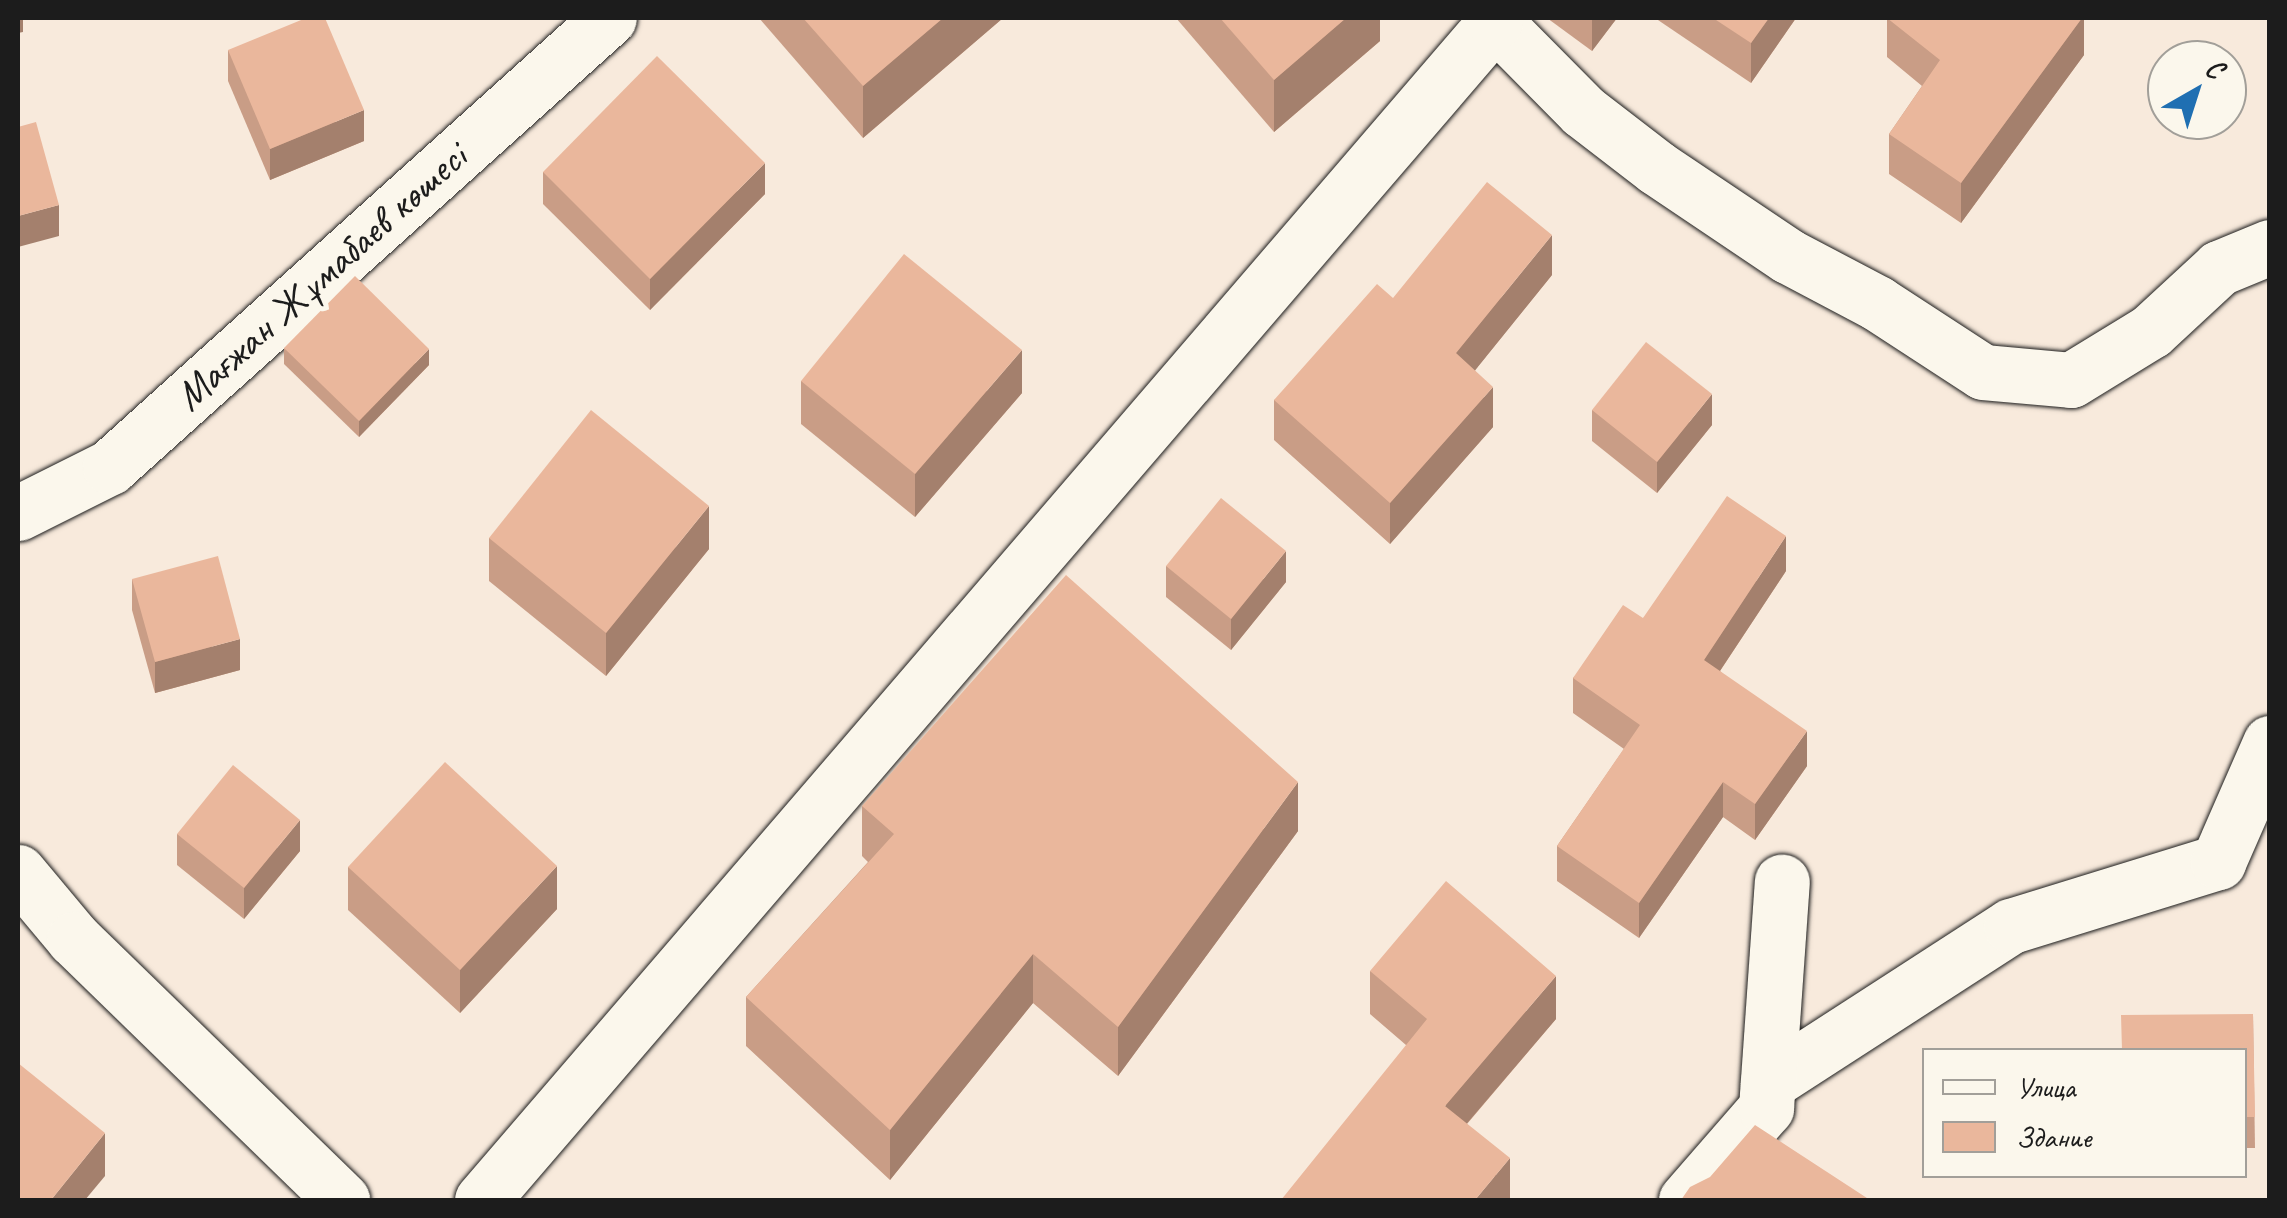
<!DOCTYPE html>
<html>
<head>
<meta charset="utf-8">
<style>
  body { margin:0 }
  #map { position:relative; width:2287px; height:1218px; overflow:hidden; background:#f8eadc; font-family:Caveat,sans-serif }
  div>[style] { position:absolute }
  .roads { filter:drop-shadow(0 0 2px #1c1c1c) drop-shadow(0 0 2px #1c1c1c) }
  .minor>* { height:55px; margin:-27.5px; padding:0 27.5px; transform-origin:27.5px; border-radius:27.5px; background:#fbf7ec }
  .wall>* { inset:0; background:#c99d86 }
  .shaded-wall>* { inset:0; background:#a4806d }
  .building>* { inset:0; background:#eab79c }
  span { translate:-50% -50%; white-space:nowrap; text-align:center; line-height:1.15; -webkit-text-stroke:10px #fbf7ec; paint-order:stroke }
  .street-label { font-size:42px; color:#1c1c1c }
  .frame { position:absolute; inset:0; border:20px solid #1c1c1c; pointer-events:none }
  .legend { position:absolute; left:1922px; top:1048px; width:325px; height:130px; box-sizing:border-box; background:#fbf7ec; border:2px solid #a29f99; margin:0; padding:12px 18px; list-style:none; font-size:30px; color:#1c1c1c }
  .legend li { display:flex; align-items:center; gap:20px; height:50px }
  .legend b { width:50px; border:2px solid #a29f99 }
  .north { position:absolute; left:2147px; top:40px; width:100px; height:100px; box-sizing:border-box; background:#fbf7ec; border:2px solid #a29f99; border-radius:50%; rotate:39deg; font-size:28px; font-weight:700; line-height:40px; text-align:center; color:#1c1c1c }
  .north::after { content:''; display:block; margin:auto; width:35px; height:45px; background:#1f6fb2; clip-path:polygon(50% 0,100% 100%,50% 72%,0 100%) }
</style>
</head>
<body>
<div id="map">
  <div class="roads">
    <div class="minor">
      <div style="left:1495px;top:22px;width:125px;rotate:45.3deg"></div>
      <div style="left:1583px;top:111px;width:93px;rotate:37.6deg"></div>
      <div style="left:1657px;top:168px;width:158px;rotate:33.9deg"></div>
      <div style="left:1788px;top:256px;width:101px;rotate:27.8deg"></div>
      <div style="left:1877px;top:303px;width:126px;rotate:33.1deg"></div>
      <div style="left:1983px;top:372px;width:88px;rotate:5.2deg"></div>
      <div style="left:2071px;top:380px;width:94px;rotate:-31.5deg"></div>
      <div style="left:2151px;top:331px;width:93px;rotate:-42.8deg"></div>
      <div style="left:2219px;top:268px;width:55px;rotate:-22.4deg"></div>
      <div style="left:18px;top:513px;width:103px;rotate:-26.6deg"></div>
      <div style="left:110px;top:467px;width:671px;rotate:-41.98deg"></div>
      <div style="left:18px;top:872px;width:87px;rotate:50.1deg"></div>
      <div style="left:74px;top:939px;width:374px;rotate:44.2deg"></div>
      <div style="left:1768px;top:1083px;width:289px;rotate:-32.9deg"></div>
      <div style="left:2011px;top:926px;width:217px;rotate:-17.2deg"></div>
      <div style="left:2218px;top:862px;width:130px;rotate:-66.4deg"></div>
      <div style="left:482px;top:1200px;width:1554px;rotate:-49.31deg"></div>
      <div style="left:1495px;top:22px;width:5px;rotate:-127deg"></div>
      <div style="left:1686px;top:1200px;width:122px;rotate:-49deg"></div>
      <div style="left:1766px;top:1108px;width:227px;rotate:-86deg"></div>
    </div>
  </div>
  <div class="wall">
    <div style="clip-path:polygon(759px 18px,1003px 18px,863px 138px)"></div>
    <div style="clip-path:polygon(1176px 18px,1380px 18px,1380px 41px,1274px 132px)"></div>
    <div style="clip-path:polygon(1547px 18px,1617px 18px,1592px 51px)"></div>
    <div style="clip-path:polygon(1655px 18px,1796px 18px,1751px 83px)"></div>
    <div style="clip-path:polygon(1887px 18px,2084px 18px,2084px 55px,1961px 223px,1889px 174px,1889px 134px,1922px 86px,1887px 57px)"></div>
    <div style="clip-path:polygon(228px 50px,364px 141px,270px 180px,228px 81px)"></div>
    <div style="clip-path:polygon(543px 172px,765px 194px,650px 310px,543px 204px)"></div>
    <div style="clip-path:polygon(1552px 275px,1475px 370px,1493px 427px,1390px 544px,1274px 440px,1274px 400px)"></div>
    <div style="clip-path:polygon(284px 348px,429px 365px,359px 437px,284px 364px)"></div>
    <div style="clip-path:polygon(801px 381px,1022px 393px,915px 517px,801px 424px)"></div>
    <div style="clip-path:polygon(1592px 410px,1712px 425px,1657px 493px,1592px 441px)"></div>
    <div style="clip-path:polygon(489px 538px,709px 549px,606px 676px,489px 581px)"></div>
    <div style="clip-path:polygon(1166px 566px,1286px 582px,1231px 650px,1166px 597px)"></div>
    <div style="clip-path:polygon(1786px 571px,1720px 671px,1807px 766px,1755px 840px,1723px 817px,1639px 938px,1557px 881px,1557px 846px,1624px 749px,1573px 713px,1573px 678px,1643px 618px)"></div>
    <div style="clip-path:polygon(132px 579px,240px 670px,155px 693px,132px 610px)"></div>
    <div style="clip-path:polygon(862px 806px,1298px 831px,1118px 1076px,1033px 1003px,890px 1180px,746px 1046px,746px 997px,868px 862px,862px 856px)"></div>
    <div style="clip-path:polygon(177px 834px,300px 851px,244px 919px,177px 865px)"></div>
    <div style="clip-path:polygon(348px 867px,557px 909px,460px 1013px,348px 910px)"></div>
    <div style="clip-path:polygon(1370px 971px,1556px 1019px,1467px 1124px,1510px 1200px,1406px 1045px,1370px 1014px)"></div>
    <div style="clip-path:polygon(2253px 1014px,2255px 1148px,2244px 1148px,2244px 1050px)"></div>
  </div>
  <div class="shaded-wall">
    <div style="clip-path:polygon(18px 18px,23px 18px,23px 32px,18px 33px)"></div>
    <div style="clip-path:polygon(943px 18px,1003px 18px,863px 138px,863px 86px)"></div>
    <div style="clip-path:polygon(1346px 18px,1380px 18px,1380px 41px,1274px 132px,1274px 80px)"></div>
    <div style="clip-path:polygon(1592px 18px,1617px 18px,1592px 51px)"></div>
    <div style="clip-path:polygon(1769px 18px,1796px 18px,1751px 83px,1751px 43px)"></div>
    <div style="clip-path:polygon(2082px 18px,2084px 18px,2084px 55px,1961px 223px,1961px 183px)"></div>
    <div style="clip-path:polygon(364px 110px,364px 141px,270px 180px,270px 149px)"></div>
    <div style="clip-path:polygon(765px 163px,765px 194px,650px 310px,650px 279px)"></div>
    <div style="clip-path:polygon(59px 205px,59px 236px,18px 247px,18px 216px)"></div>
    <div style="clip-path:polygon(1552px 235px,1552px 275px,1456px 394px,1456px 353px)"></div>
    <div style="clip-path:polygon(429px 349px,429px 365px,359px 437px,359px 421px)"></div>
    <div style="clip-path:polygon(1022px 350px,1022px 393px,915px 517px,915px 474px)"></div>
    <div style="clip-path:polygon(1493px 387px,1493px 427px,1390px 544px,1390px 503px)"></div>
    <div style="clip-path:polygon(1712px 394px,1712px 425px,1657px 493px,1657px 462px)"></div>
    <div style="clip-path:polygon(709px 506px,709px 549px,606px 676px,606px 633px)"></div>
    <div style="clip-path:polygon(1786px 536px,1786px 571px,1704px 695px,1704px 660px)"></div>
    <div style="clip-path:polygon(1286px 551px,1286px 582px,1231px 650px,1231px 619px)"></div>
    <div style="clip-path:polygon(240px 639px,240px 670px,155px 693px,155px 662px)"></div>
    <div style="clip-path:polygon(1807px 731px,1807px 766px,1755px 840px,1755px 804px)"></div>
    <div style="clip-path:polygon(1298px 782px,1298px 831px,1118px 1076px,1118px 1027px)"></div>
    <div style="clip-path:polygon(1723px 782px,1723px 817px,1639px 938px,1639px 903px)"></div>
    <div style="clip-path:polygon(300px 820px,300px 851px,244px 919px,244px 888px)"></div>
    <div style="clip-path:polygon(557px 866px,557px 909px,460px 1013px,460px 970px)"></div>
    <div style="clip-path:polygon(1033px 954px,1033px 1003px,890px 1180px,890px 1130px)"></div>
    <div style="clip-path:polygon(1556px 976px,1556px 1019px,1445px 1149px,1445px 1106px)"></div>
    <div style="clip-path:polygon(105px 1133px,105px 1176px,85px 1200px,51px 1200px)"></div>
    <div style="clip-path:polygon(1510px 1158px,1510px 1200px,1475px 1200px)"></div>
  </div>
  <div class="building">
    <div style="clip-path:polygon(306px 18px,325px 18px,364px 110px,270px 149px,228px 50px)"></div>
    <div style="clip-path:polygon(803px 18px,943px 18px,863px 86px)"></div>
    <div style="clip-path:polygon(1220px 18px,1346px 18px,1274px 80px)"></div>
    <div style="clip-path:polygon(1713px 18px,1769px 18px,1751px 43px)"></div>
    <div style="clip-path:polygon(1887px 18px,2082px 18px,1961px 183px,1889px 134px,1940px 60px)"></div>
    <div style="clip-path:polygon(657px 56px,765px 163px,650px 279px,543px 172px)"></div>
    <div style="clip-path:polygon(36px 122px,59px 205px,18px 216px,18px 127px)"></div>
    <div style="clip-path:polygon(1487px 182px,1552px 235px,1456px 353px,1493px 387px,1390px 503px,1274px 400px,1377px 284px,1393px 298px)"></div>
    <div style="clip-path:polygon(904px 254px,1022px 350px,915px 474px,801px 381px)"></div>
    <div style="clip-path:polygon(355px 276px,429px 349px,359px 421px,284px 348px)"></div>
    <div style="clip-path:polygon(1646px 342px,1712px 394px,1657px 462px,1592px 410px)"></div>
    <div style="clip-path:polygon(591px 410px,709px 506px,606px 633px,489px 538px)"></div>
    <div style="clip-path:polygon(1727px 496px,1786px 536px,1704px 660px,1807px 731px,1755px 804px,1723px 782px,1639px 903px,1557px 846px,1640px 725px,1573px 678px,1623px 605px,1643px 618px)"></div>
    <div style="clip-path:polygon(1221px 498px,1286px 551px,1231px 619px,1166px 566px)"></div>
    <div style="clip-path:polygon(218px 556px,240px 639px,155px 662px,132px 579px)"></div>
    <div style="clip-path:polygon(1066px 575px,1298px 782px,1118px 1027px,1033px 954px,890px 1130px,746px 997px,894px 834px,862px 806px)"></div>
    <div style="clip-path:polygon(445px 762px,557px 866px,460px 970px,348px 867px)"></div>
    <div style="clip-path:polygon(233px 765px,300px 820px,244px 888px,177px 834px)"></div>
    <div style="clip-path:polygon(1446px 881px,1556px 976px,1445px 1106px,1510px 1158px,1475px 1200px,1281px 1200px,1427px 1019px,1370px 971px)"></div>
    <div style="clip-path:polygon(2253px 1014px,2255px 1117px,2244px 1117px,2244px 1050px,2122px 1050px,2121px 1015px)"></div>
    <div style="clip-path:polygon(18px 1063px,105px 1133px,51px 1200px,18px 1200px)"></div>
    <div style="clip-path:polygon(1755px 1125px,1870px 1200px,1681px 1200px,1690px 1187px,1710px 1177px)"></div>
  </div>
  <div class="street-label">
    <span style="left:321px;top:277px;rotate:-42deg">Мағжан Жұмабаев көшесі</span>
  </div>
  <div class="frame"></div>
  <ul class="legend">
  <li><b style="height:12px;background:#fbf7ec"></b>Улица</li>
  <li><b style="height:28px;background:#eab79c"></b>Здание</li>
  </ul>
  <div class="north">С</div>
</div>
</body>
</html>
